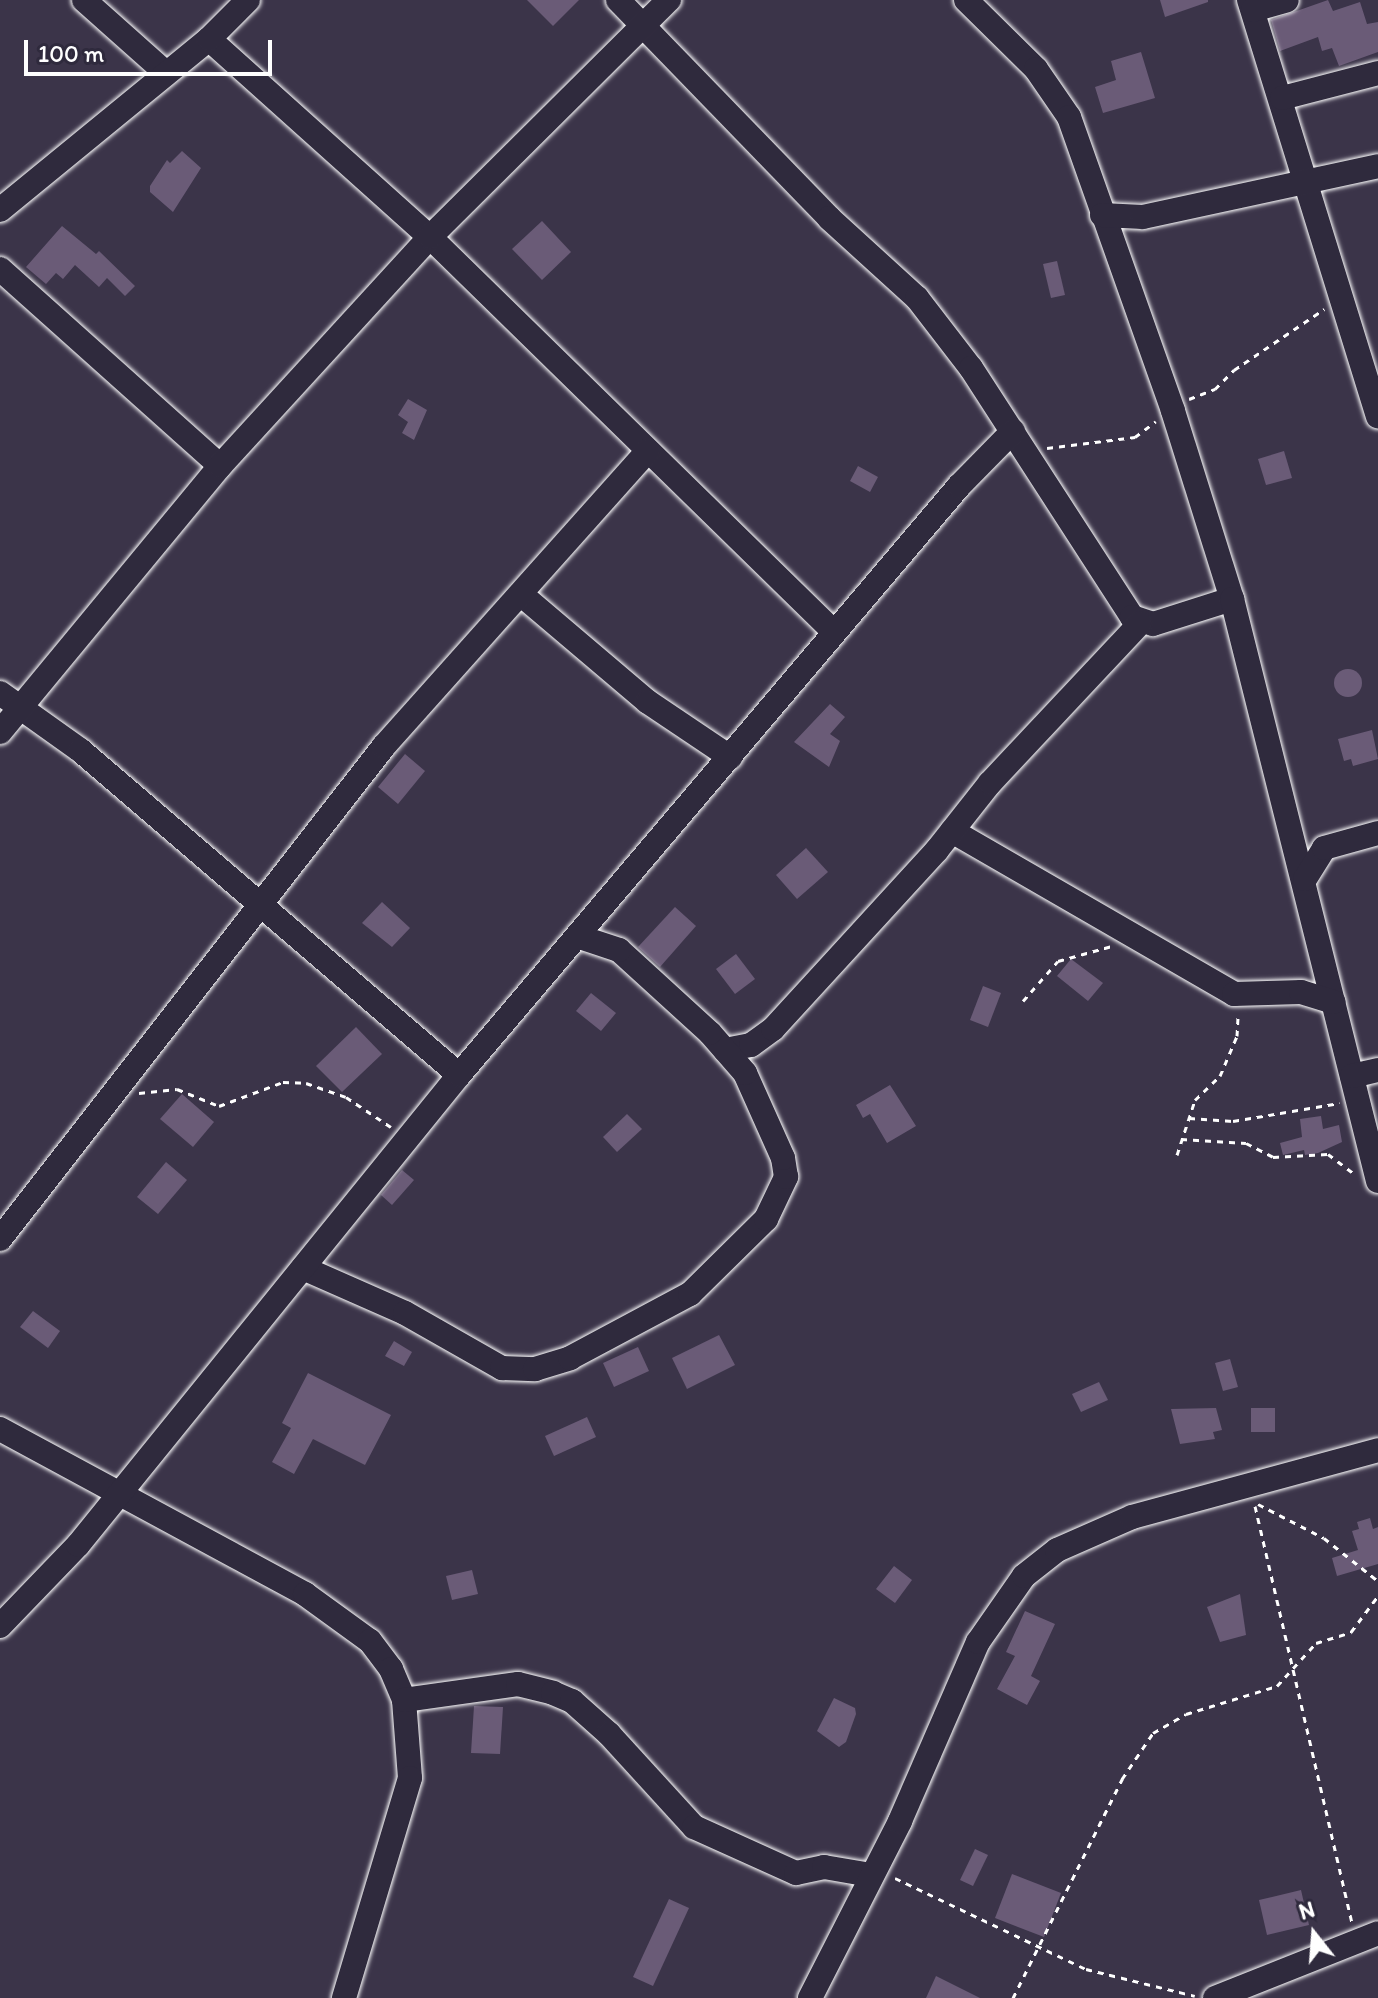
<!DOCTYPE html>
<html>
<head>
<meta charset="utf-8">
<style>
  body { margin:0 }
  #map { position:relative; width:1378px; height:1998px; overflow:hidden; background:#3b3449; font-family:Itim,sans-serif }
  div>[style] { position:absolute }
  .building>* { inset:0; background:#6a5b77 }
  .round { border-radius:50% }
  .path>* { height:3px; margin-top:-1.5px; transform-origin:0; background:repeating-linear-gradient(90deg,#fff 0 6px,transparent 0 12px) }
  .roads { filter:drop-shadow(0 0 2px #fff) drop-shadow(0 0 2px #fff) }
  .minor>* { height:24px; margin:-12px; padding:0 12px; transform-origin:12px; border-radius:12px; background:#2f2a3d }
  span { translate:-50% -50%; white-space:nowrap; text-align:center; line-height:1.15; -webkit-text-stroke:7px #2f2a3d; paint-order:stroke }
  .north { position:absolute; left:1274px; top:1894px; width:80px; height:80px; -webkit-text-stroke:6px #2f2a3d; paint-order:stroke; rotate:343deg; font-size:22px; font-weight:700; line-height:32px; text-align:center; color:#fff }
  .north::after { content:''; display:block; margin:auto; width:28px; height:36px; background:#fff; clip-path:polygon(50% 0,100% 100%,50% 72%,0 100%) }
  .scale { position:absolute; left:24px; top:40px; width:248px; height:36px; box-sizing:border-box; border:4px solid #fff; border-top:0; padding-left:10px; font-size:24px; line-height:28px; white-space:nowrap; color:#fff; -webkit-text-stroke:6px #2f2a3d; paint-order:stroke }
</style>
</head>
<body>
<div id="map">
  <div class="building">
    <div style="clip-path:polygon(527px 0,579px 0,553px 26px)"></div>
    <div style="clip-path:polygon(1160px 0,1208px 0,1208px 2px,1165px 17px)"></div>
    <div style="clip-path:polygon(1328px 0,1333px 11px,1360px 2px,1367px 24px,1378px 22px,1378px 52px,1339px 66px,1332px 48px,1322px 51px,1318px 37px,1280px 51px,1271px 20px)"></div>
    <div style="clip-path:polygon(1141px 52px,1155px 98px,1103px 113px,1095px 87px,1116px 80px,1111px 61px)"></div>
    <div style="clip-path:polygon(182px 151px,201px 168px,173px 212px,150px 192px,150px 186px,167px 160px,170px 163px)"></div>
    <div style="clip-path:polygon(542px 221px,571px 252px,542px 280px,512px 249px)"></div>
    <div style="clip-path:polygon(62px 226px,96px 254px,99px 251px,135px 286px,125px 296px,107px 278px,99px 287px,75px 265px,63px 279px,56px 273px,46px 284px,26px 267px)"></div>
    <div style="clip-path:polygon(1057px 261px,1065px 295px,1051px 298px,1043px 264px)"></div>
    <div style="clip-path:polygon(408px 399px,427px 410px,414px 440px,402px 433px,408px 422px,398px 415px)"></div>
    <div style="clip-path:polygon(1284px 451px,1292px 478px,1266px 485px,1258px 459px)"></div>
    <div style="clip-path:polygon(858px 466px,878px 477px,870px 492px,850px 481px)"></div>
    <div class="round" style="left:1334px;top:669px;width:28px;height:28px"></div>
    <div style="clip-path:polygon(830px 704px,845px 717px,830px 734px,840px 741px,829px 767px,794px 742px)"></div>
    <div style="clip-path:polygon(1372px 730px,1378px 759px,1353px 766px,1351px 759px,1344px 761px,1338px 739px)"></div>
    <div style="clip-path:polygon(405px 754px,425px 771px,398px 804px,378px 787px)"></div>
    <div style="clip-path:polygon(806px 848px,828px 872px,797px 899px,776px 875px)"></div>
    <div style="clip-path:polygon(382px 902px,410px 928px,392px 947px,362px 923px)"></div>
    <div style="clip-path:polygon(675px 907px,696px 926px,660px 967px,638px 947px)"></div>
    <div style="clip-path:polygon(736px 954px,755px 979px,735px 994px,716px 969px)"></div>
    <div style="clip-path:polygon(1071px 959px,1103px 983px,1088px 1001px,1057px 976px)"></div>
    <div style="clip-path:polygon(983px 986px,1001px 993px,988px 1027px,970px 1020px)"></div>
    <div style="clip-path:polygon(591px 993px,616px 1013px,601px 1031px,576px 1011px)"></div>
    <div style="clip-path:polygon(356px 1027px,382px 1054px,342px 1092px,316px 1066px)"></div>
    <div style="clip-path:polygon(890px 1085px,916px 1126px,887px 1143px,870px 1114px,863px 1118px,856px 1105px)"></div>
    <div style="clip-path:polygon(182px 1094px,214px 1122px,193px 1147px,160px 1119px)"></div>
    <div style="clip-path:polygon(627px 1114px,642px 1129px,617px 1152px,603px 1137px)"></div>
    <div style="clip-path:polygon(1321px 1116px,1323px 1129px,1339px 1125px,1342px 1142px,1318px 1153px,1305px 1155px,1304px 1150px,1283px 1155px,1280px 1143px,1302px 1137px,1300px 1119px)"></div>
    <div style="clip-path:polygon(166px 1162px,187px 1180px,158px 1214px,137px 1197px)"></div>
    <div style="clip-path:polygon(402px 1170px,414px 1180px,392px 1205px,381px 1195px)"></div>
    <div style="clip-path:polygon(33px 1311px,60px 1331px,48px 1348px,20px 1327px)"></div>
    <div style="clip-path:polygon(719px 1335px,735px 1365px,687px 1389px,672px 1358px)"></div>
    <div style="clip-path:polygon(394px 1341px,412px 1352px,404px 1366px,385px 1356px)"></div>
    <div style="clip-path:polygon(638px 1347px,649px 1371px,614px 1387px,603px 1363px)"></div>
    <div style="clip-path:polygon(1230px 1359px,1238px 1387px,1223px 1391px,1215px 1363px)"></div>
    <div style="clip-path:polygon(308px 1373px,391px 1415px,365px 1465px,313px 1439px,294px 1474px,272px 1462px,291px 1428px,282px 1423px)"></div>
    <div style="clip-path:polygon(1099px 1382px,1108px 1400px,1081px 1412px,1072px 1394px)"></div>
    <div style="clip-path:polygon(1216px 1408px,1222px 1430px,1213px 1432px,1215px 1439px,1180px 1444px,1171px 1409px)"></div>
    <div style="clip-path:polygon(1251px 1408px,1275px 1408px,1275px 1432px,1251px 1432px)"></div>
    <div style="clip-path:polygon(587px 1417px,596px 1437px,554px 1456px,545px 1436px)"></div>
    <div style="clip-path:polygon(1370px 1518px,1373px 1529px,1378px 1527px,1378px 1564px,1337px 1576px,1332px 1558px,1358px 1550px,1352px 1531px,1359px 1529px,1357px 1522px)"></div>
    <div style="clip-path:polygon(894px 1566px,912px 1580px,895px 1603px,876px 1589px)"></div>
    <div style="clip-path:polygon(472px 1570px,478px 1594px,452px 1600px,446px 1576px)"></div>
    <div style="clip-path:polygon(1240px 1594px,1246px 1635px,1220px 1642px,1207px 1607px)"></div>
    <div style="clip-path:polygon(1025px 1611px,1055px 1624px,1031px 1676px,1040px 1681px,1027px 1705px,997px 1689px,1015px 1656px,1006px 1652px)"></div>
    <div style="clip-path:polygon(834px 1698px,855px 1708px,856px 1714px,846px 1742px,839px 1747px,817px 1731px)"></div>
    <div style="clip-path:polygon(474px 1706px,503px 1707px,500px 1754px,471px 1753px)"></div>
    <div style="clip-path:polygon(975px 1849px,988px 1855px,973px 1886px,960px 1880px)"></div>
    <div style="clip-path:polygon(1012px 1874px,1061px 1893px,1044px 1937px,995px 1918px)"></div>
    <div style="clip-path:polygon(1301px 1890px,1309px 1925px,1267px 1935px,1259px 1900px)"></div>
    <div style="clip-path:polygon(669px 1899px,689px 1908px,653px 1986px,633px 1977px)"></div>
    <div style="clip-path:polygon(936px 1976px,980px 1998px,926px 1998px)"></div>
  </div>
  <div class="path">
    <div style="left:1189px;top:399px;width:28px;rotate:-21deg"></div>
    <div style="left:1215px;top:389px;width:27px;rotate:-45deg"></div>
    <div style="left:1234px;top:370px;width:109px;rotate:-34.1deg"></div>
    <div style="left:1047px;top:448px;width:89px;rotate:-7.1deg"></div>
    <div style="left:1135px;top:437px;width:26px;rotate:-37deg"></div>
    <div style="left:1023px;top:1001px;width:53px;rotate:-48.8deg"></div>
    <div style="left:1058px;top:961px;width:56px;rotate:-15.5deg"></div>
    <div style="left:139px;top:1093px;width:38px;rotate:-6deg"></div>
    <div style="left:177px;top:1089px;width:45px;rotate:22deg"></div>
    <div style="left:219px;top:1106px;width:68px;rotate:-20.6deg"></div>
    <div style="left:283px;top:1082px;width:23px;rotate:2deg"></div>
    <div style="left:306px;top:1083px;width:42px;rotate:19.3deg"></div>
    <div style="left:346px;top:1097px;width:54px;rotate:33.7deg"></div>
    <div style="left:1189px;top:1118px;width:44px;rotate:3.9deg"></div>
    <div style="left:1233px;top:1121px;width:108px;rotate:-9.6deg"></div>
    <div style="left:1181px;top:1139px;width:65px;rotate:3.5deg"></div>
    <div style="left:1246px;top:1143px;width:30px;rotate:27deg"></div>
    <div style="left:1273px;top:1157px;width:55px;rotate:-3.1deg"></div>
    <div style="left:1328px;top:1154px;width:34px;rotate:37deg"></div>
    <div style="left:1177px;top:1155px;width:58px;rotate:-71.9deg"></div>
    <div style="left:1195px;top:1100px;width:35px;rotate:-44deg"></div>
    <div style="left:1220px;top:1076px;width:43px;rotate:-67deg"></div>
    <div style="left:1237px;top:1036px;width:21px;rotate:-87deg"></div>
    <div style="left:1258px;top:1504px;width:74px;rotate:27.3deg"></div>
    <div style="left:1324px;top:1538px;width:69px;rotate:38.5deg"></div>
    <div style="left:1255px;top:1506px;width:428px;rotate:76.9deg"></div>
    <div style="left:895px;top:1878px;width:212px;rotate:25.5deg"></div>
    <div style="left:1086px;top:1969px;width:112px;rotate:13.9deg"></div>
    <div style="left:1013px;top:1998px;width:245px;rotate:-63.5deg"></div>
    <div style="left:1122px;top:1779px;width:55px;rotate:-56deg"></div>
    <div style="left:1153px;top:1733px;width:38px;rotate:-30deg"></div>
    <div style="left:1186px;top:1714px;width:95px;rotate:-17.1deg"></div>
    <div style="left:1277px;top:1686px;width:58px;rotate:-47.8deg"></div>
    <div style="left:1316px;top:1643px;width:37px;rotate:-17deg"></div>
    <div style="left:1351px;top:1632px;width:45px;rotate:-53.1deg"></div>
  </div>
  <div class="roads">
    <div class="minor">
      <div style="left:84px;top:0;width:110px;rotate:41.7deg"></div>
      <div style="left:618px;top:0;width:303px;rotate:45.9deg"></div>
      <div style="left:829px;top:218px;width:119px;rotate:42.3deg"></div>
      <div style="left:917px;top:298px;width:88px;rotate:52.4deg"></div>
      <div style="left:971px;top:368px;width:297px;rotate:57.1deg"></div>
      <div style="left:1132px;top:617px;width:22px;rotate:18deg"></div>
      <div style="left:1153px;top:624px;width:83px;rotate:-17.6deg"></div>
      <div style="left:966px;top:0;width:98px;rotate:44.6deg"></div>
      <div style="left:1036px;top:69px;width:58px;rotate:55.5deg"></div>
      <div style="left:1069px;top:117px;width:312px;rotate:70.5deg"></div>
      <div style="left:1173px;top:411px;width:197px;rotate:72.6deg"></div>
      <div style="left:1232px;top:599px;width:600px;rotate:75.92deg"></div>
      <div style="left:1249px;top:0;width:436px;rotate:72.8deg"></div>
      <div style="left:1253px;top:10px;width:35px;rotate:-16deg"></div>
      <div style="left:209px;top:39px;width:297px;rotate:41.9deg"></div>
      <div style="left:430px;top:237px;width:565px;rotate:44.35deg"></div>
      <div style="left:1282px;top:98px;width:99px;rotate:-14.6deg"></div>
      <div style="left:0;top:210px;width:270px;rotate:-39.3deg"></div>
      <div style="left:209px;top:39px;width:55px;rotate:-45deg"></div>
      <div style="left:1102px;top:215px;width:41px;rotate:2.8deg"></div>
      <div style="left:1143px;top:217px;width:240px;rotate:-12.2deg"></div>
      <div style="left:0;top:269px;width:295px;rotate:41.8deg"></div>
      <div style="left:523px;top:596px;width:164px;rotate:40.3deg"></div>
      <div style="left:648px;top:702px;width:99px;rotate:33.9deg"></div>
      <div style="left:0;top:693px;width:98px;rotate:35.5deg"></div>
      <div style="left:80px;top:750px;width:499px;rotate:40.6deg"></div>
      <div style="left:0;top:732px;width:345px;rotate:-50.4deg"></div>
      <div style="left:220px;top:466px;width:311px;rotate:-47.5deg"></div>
      <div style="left:430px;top:237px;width:337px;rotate:-44.8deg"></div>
      <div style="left:952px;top:831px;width:326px;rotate:30deg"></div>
      <div style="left:1234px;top:994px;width:67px;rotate:-1.7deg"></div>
      <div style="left:1301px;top:992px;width:34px;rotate:17deg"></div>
      <div style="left:1305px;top:879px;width:36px;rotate:-58deg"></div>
      <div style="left:1324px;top:848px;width:56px;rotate:-15.5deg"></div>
      <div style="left:725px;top:1050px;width:26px;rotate:-11deg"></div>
      <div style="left:751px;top:1045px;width:27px;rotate:-36deg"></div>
      <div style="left:773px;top:1029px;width:243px;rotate:-47.5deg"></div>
      <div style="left:937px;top:850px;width:85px;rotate:-51.7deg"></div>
      <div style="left:990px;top:783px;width:219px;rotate:-46.8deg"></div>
      <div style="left:1352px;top:1076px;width:27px;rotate:-13deg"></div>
      <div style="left:0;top:1239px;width:625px;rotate:-52.08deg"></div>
      <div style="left:384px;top:746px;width:396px;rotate:-48.2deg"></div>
      <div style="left:303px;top:1268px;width:111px;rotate:23.8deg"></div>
      <div style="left:405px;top:1313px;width:112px;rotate:29.6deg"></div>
      <div style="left:502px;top:1368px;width:33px;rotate:2deg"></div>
      <div style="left:535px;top:1369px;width:37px;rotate:-17deg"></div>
      <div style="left:570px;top:1358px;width:136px;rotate:-28.1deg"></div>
      <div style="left:690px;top:1294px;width:107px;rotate:-44.6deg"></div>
      <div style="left:766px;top:1219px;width:47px;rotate:-64.5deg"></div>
      <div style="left:786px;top:1177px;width:19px;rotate:-99deg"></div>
      <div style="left:783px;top:1158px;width:93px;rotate:-114.1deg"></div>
      <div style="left:745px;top:1073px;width:53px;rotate:-131.2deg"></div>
      <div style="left:710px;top:1033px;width:123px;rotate:-137.6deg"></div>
      <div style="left:619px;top:950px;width:41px;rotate:-161.6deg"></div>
      <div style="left:0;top:1429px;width:347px;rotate:28.4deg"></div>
      <div style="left:305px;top:1594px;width:80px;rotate:35.9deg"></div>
      <div style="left:370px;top:1641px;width:35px;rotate:53deg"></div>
      <div style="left:391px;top:1669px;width:34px;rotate:67deg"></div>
      <div style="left:404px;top:1700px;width:78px;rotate:85.6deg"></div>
      <div style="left:410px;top:1778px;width:230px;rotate:106.7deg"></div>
      <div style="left:0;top:1626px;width:112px;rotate:-46.1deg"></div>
      <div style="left:78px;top:1545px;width:605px;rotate:-50.97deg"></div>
      <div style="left:459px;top:1075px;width:773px;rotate:-49.67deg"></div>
      <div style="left:959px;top:486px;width:77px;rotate:-45.5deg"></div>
      <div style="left:404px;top:1700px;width:115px;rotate:-8deg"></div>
      <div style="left:518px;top:1684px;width:36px;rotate:14deg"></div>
      <div style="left:553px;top:1693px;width:21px;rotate:23deg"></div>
      <div style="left:572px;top:1701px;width:50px;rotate:41.7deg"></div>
      <div style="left:609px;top:1734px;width:126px;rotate:47.6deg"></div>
      <div style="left:694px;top:1827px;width:112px;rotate:24.3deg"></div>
      <div style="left:796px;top:1873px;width:29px;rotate:-12deg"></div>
      <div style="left:824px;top:1867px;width:48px;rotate:9.7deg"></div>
      <div style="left:810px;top:1998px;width:199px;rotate:-63deg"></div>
      <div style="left:900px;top:1821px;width:195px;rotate:-66.5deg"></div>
      <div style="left:978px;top:1642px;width:80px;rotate:-55.1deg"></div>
      <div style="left:1024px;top:1576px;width:42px;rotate:-38.2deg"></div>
      <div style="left:1057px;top:1550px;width:82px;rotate:-23.7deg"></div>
      <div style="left:1132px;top:1517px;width:255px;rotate:-15.2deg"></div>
      <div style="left:1215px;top:1998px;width:175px;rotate:-21.7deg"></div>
    </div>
  </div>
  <div class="north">N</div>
  <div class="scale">100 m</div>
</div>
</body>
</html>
